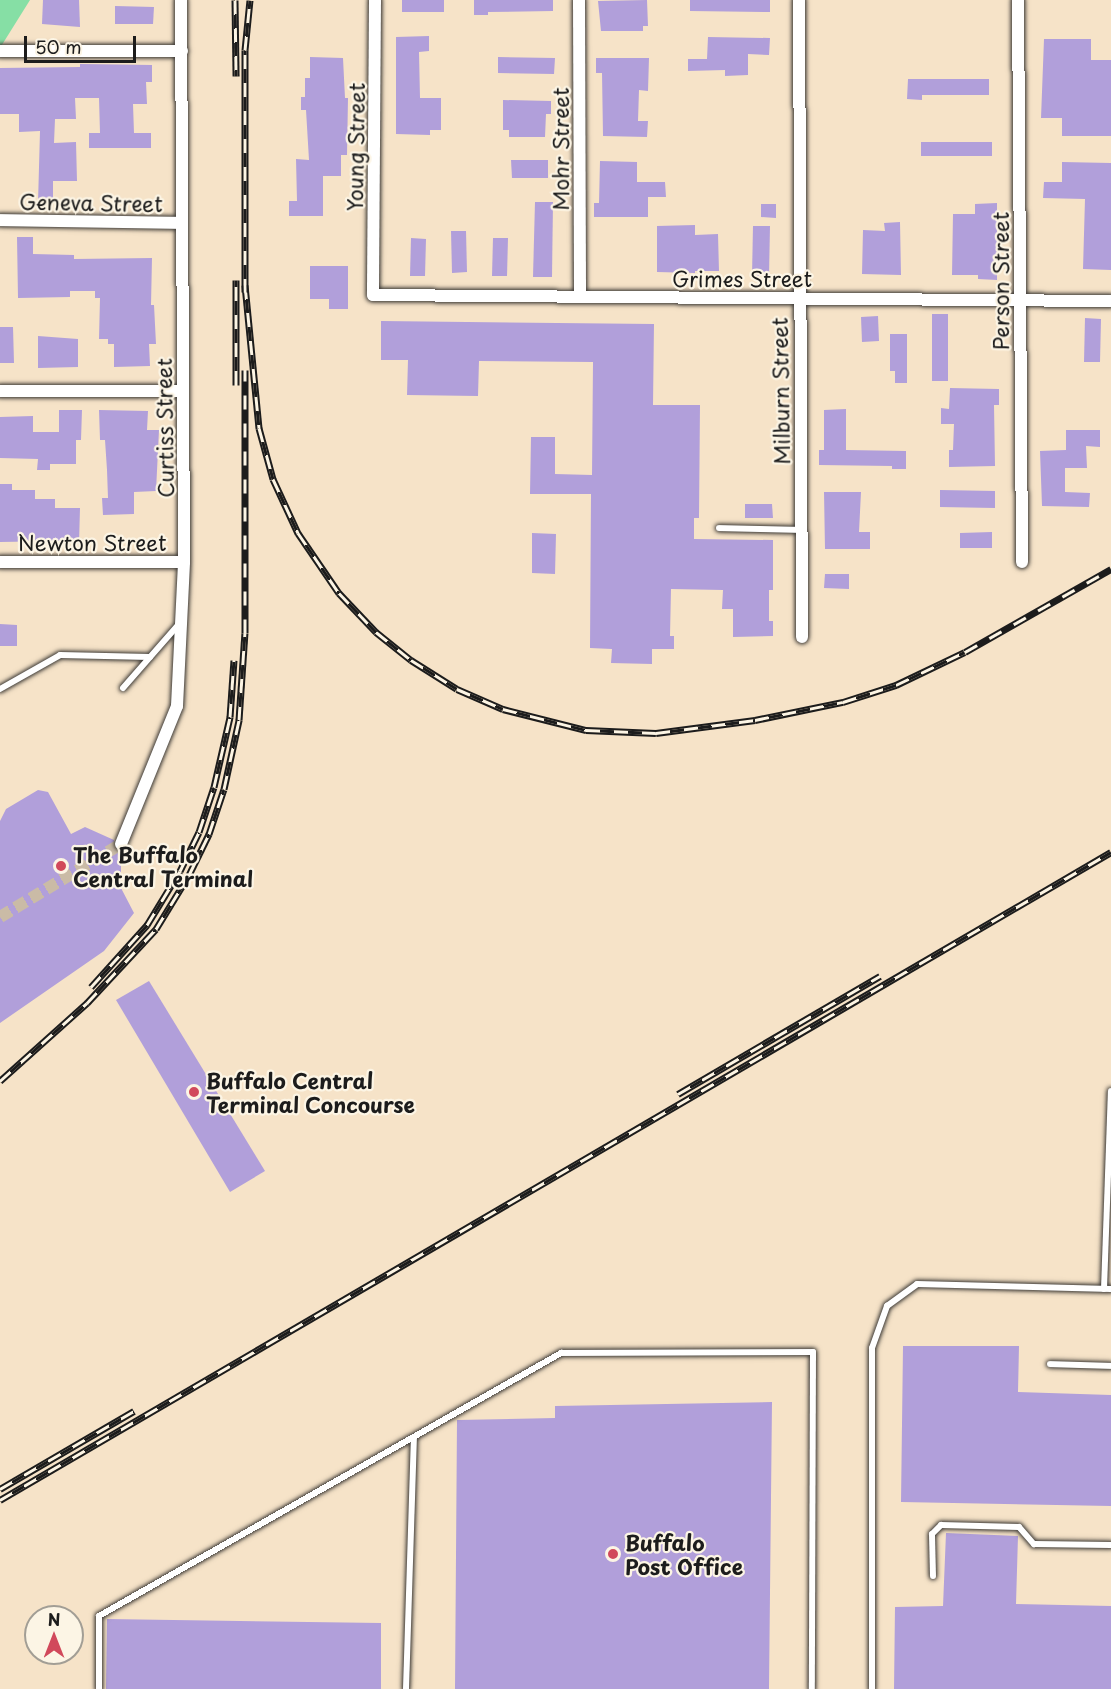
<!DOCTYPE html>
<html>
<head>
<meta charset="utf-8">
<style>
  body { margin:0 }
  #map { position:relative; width:1111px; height:1689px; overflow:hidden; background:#f6e3c8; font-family:"Playpen Sans",sans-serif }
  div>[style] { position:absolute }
  .green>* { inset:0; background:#86dfa5 }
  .building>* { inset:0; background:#b19fda }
  .minor-tunnel>* { height:12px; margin-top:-6px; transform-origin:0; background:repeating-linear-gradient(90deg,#cabba6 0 12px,transparent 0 18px) }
  .roads { filter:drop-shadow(0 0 2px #3d3a36) drop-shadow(0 0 2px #3d3a36) }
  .service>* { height:6px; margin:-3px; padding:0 3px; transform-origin:3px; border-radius:3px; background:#fff }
  .minor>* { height:12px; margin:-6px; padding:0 6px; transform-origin:6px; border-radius:6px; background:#fff }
  .rail>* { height:7px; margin-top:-3.5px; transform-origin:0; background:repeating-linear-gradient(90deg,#fcf5e5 0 14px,#1c1c1c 0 28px); box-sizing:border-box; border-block:2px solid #1c1c1c }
  .dots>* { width:16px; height:16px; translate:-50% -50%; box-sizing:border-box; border:3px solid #fcf5e5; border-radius:50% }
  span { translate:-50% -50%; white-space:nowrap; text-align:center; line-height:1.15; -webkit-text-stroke:4.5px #fcf5e5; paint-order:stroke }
  .street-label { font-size:21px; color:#1c1c1c }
  .poi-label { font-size:21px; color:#1c1c1c; font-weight:700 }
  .left { translate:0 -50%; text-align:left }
  .north { position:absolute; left:24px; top:1605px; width:60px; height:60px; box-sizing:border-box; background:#fcf5e5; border:2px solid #a29e95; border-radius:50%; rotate:0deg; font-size:16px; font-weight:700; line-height:24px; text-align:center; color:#1c1c1c }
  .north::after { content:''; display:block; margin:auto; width:21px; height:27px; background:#d1495b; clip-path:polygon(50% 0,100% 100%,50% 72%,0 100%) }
  .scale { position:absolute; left:24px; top:36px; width:112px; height:27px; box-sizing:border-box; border:3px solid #1c1c1c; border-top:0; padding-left:8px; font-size:18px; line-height:21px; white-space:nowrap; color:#1c1c1c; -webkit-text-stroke:4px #fcf5e5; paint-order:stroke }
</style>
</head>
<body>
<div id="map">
  <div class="green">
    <div style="clip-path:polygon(0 0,30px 0,0 48px)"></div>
  </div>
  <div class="building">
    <div style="clip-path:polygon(43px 0,79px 0,80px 27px,42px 24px)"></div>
    <div style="clip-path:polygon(402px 0,444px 0,444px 12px,402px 12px)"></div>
    <div style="clip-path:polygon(474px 0,553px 0,553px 11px,488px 12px,488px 15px,474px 15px)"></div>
    <div style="clip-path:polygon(647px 0,648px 26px,643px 26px,643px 31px,601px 31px,598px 1px)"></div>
    <div style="clip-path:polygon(690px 0,770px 0,770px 12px,690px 11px)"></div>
    <div style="clip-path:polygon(115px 6px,154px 7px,153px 24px,115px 24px)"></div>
    <div style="clip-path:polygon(429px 36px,429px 51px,419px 52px,420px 98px,441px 98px,441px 130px,430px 130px,430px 135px,396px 134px,396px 37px)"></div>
    <div style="clip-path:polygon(708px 37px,770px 38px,769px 55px,748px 54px,748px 75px,725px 76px,725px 70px,688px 71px,688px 59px,707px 59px)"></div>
    <div style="clip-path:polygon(1044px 39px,1091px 39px,1091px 60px,1111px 60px,1111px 136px,1062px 136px,1062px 118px,1041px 118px)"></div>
    <div style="clip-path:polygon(310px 57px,343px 58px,345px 98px,348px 98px,347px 155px,341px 155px,341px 176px,323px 176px,323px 216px,289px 216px,289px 201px,297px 201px,296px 159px,309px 160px,306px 110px,301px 110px,301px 97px,305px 97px,305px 78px,310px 78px)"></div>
    <div style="clip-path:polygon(498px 57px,555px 58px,554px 74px,498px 73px)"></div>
    <div style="clip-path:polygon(596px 58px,649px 58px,648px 91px,639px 90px,638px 121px,648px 121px,647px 137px,603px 136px,602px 73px,596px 73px)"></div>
    <div style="clip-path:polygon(80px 64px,152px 65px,152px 82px,146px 82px,147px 104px,133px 104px,134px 133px,151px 133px,151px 148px,89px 148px,89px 133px,100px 133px,99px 98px,75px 98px,76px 119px,55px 119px,54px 143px,76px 142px,77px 181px,53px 181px,53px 203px,38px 203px,40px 131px,19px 132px,19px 114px,0 114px,0 68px,80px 67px)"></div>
    <div style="clip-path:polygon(908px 79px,989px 79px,989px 95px,922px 95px,922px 100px,907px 99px)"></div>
    <div style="clip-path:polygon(503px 100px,551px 101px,551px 114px,546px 114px,545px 137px,509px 137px,509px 130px,503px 130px)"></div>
    <div style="clip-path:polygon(921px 142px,992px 142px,992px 156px,921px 156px)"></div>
    <div style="clip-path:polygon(511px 160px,548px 160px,548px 178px,512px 178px)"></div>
    <div style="clip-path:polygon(600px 161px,637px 162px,637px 182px,665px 182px,666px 197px,648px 197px,648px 217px,594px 217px,594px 203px,599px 203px)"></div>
    <div style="clip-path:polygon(1062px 162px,1111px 163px,1111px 270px,1083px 269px,1085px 199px,1043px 198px,1044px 182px,1062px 182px)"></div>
    <div style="clip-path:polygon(535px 202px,553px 202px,552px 277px,533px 277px)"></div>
    <div style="clip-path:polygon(997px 203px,997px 280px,978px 279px,978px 275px,952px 275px,953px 214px,975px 214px,975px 204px)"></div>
    <div style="clip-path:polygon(761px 204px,776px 204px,776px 218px,761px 217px)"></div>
    <div style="clip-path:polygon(900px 222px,901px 275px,862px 274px,863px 230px,885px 231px,884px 223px)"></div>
    <div style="clip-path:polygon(695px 225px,695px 235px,718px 234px,719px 271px,695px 271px,695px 273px,657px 272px,657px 226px)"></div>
    <div style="clip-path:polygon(753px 226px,770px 226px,769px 276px,752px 276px)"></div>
    <div style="clip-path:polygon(451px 231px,466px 231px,467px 272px,452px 273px)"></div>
    <div style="clip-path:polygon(17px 237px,33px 237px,33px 254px,74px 255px,74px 259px,152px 258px,151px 305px,154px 305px,156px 344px,149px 344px,150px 366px,114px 367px,114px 344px,108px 344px,108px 339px,99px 339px,100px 298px,95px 298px,95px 291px,70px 291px,70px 297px,18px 298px)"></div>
    <div style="clip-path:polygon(411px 238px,426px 239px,425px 276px,410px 276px)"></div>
    <div style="clip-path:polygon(493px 238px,508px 238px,507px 276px,492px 276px)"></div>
    <div style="clip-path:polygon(310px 266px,348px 266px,348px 309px,329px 309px,329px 299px,310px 299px)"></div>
    <div style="clip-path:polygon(932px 314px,948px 314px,948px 381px,932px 381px)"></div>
    <div style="clip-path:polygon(878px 316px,879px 341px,862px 342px,861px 317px)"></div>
    <div style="clip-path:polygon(1085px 318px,1101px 319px,1100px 362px,1084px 362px)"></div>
    <div style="clip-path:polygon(381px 321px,654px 324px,653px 405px,700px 405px,699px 518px,694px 518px,694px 539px,773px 540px,773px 590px,769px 590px,769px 621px,773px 621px,773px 636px,733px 637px,733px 609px,722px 609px,723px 590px,671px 589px,670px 636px,674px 636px,674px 649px,652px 649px,652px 664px,611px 663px,612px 649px,590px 648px,591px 494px,530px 494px,531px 437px,555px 437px,555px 474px,592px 475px,593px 362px,479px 361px,478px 396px,407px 395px,408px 360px,381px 360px)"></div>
    <div style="clip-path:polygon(0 327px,13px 327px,14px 363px,0 363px)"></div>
    <div style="clip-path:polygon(890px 334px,907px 334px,907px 383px,895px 383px,895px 371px,890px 371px)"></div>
    <div style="clip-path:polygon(38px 336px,78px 339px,78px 367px,38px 368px)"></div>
    <div style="clip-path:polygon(950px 388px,999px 389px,999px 405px,994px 405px,995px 466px,949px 467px,949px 450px,953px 450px,954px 424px,941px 424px,941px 408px,949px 409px)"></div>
    <div style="clip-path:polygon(846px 409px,846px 450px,906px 451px,906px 469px,892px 469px,892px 466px,819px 465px,819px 450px,824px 450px,824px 410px)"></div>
    <div style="clip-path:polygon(59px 410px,82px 410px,81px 440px,76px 440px,76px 464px,50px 464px,50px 470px,37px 470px,38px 459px,0 458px,0 417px,33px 416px,33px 432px,59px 432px)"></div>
    <div style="clip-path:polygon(99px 410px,148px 411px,147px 430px,159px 430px,156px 491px,134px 492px,134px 514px,103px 515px,102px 498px,108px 498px,107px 470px,105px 440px,100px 440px)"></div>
    <div style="clip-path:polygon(1066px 430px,1100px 430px,1100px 447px,1086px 446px,1087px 468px,1065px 468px,1065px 492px,1090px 493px,1089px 507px,1042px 506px,1040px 451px,1066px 450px)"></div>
    <div style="clip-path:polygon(0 484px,12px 484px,12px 490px,35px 490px,35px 499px,55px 499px,55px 508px,80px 508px,79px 544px,61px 541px,0 542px)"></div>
    <div style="clip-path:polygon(940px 490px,995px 491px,995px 508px,940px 507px)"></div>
    <div style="clip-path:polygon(824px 492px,861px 492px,859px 532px,870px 532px,870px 549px,825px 549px)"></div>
    <div style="clip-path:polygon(745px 504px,772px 504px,773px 518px,745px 518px)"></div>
    <div style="clip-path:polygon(992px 532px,992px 548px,960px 548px,960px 533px)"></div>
    <div style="clip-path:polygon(532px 533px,556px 534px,555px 574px,532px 573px)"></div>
    <div style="clip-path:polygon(825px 574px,849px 574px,849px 589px,824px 588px)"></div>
    <div style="clip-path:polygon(0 624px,17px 625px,17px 646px,0 646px)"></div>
    <div style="clip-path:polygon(38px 790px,48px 792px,71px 834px,85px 827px,114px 840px,114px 849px,121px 852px,121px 888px,134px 913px,104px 951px,0 1023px,0 821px,6px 809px)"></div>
    <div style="clip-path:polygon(149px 981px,265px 1171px,230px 1192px,116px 1000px)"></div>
    <div style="clip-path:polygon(903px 1346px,1019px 1346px,1018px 1392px,1111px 1395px,1111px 1506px,901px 1502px)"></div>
    <div style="clip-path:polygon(772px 1402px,769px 1689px,455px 1689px,457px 1420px,555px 1418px,555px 1406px)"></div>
    <div style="clip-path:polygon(946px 1533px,1018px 1536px,1016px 1604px,1111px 1606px,1111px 1689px,894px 1689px,895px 1607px,943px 1606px)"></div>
    <div style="clip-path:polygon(107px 1619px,381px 1623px,381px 1689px,106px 1689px)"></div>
  </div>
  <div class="minor-tunnel">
    <div style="left:0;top:917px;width:141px;rotate:-31.1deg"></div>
  </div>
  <div class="roads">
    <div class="service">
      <div style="left:719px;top:528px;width:82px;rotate:1.4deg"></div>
      <div style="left:123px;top:688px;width:86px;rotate:-48.8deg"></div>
      <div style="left:0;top:689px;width:69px;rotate:-29.5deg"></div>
      <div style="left:60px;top:655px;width:90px;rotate:1.3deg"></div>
      <div style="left:1104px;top:1289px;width:198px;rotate:-88deg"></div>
      <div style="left:1050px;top:1364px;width:61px;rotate:1.9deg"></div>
      <div style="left:933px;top:1576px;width:42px;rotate:-91.4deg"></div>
      <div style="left:932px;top:1534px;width:13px;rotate:-45deg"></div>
      <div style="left:941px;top:1525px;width:78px;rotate:1.5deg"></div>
      <div style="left:1019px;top:1527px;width:23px;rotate:49deg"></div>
      <div style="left:1034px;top:1544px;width:77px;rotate:0.7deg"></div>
      <div style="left:99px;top:1689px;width:73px;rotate:-90deg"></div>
      <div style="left:99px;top:1616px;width:532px;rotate:-29.65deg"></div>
      <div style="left:561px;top:1353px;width:252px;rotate:-0.2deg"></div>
      <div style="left:813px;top:1352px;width:337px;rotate:90.2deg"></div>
      <div style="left:406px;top:1689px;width:252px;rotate:-88.2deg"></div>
      <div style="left:872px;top:1689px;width:341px;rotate:-90deg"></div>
      <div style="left:872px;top:1348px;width:45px;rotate:-70.3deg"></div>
      <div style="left:887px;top:1306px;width:37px;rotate:-36deg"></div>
      <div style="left:917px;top:1284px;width:194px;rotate:1.5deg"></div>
    </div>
    <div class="minor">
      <div style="left:375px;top:0;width:295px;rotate:90.4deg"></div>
      <div style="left:373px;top:295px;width:738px;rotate:0.47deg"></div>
      <div style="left:579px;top:0;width:297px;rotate:89.8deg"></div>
      <div style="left:799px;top:0;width:637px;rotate:89.73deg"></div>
      <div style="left:1018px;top:0;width:562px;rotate:89.59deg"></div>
      <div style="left:0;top:51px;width:182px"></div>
      <div style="left:0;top:220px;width:181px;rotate:0.9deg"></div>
      <div style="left:0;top:391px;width:183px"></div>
      <div style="left:0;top:562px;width:184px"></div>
      <div style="left:121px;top:844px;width:149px;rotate:-67.9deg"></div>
      <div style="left:177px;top:706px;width:144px;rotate:-87.2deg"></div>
      <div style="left:184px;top:562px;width:562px;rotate:-90.31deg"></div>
    </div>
  </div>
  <div class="rail">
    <div style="left:235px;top:0;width:76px;rotate:89.2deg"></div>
    <div style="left:245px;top:285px;width:144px;rotate:84.4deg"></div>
    <div style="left:259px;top:428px;width:53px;rotate:74.6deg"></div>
    <div style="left:273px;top:479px;width:60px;rotate:65.2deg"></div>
    <div style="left:298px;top:533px;width:73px;rotate:55.7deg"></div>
    <div style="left:339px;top:593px;width:54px;rotate:46.5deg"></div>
    <div style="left:376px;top:632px;width:45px;rotate:38.7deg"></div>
    <div style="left:411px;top:660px;width:54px;rotate:32.2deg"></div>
    <div style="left:457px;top:689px;width:50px;rotate:23.5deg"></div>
    <div style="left:503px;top:709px;width:86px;rotate:14.2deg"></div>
    <div style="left:586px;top:730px;width:70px;rotate:2.5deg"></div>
    <div style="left:656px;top:733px;width:100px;rotate:-7.5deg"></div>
    <div style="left:755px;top:720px;width:90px;rotate:-11.6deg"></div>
    <div style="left:843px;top:702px;width:56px;rotate:-17.8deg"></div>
    <div style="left:896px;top:685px;width:76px;rotate:-25.6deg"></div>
    <div style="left:965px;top:652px;width:168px;rotate:-29.6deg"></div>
    <div style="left:245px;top:292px;width:242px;rotate:-90deg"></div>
    <div style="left:245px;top:50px;width:50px;rotate:-84.3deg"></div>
    <div style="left:236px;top:385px;width:105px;rotate:-90deg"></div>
    <div style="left:91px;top:987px;width:84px;rotate:-47.9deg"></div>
    <div style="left:147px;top:925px;width:63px;rotate:-58.6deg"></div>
    <div style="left:180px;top:871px;width:43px;rotate:-64deg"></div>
    <div style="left:199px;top:832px;width:47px;rotate:-71.6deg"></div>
    <div style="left:214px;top:787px;width:72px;rotate:-77.1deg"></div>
    <div style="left:230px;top:717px;width:57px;rotate:-86deg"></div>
    <div style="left:0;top:1081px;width:117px;rotate:-41.9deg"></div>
    <div style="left:87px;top:1003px;width:101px;rotate:-47deg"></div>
    <div style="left:156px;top:929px;width:63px;rotate:-58.6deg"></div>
    <div style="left:189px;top:875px;width:46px;rotate:-64deg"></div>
    <div style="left:209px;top:834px;width:47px;rotate:-71.6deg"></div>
    <div style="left:224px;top:789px;width:71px;rotate:-77.7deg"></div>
    <div style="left:239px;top:720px;width:87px;rotate:-86.1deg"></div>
    <div style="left:245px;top:633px;width:263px;rotate:-90deg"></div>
    <div style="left:678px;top:1094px;width:234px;rotate:-30.3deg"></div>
    <div style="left:0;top:1489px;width:155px;rotate:-30.2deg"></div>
    <div style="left:0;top:1500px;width:1286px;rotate:-30.25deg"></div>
  </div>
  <div class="dots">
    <div style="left:61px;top:866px;background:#d1495b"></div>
    <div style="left:194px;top:1092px;background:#d1495b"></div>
    <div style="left:613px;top:1554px;background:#d1495b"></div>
  </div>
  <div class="street-label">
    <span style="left:355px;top:147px;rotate:-89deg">Young Street</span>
    <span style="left:560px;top:149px;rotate:-90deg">Mohr Street</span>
    <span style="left:91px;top:202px;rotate:1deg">Geneva Street</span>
    <span style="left:742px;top:278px">Grimes Street</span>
    <span style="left:1000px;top:281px;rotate:-90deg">Person Street</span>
    <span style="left:780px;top:391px;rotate:-91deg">Milburn Street</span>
    <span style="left:164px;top:428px;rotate:-91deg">Curtiss Street</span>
    <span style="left:92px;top:542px">Newton Street</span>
  </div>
  <div class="poi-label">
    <span class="left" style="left:73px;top:866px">The Buffalo<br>Central Terminal</span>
    <span class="left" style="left:206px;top:1092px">Buffalo Central<br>Terminal Concourse</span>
    <span class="left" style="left:625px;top:1554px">Buffalo<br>Post Office</span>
  </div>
  <div class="north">N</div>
  <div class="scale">50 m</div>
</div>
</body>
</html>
